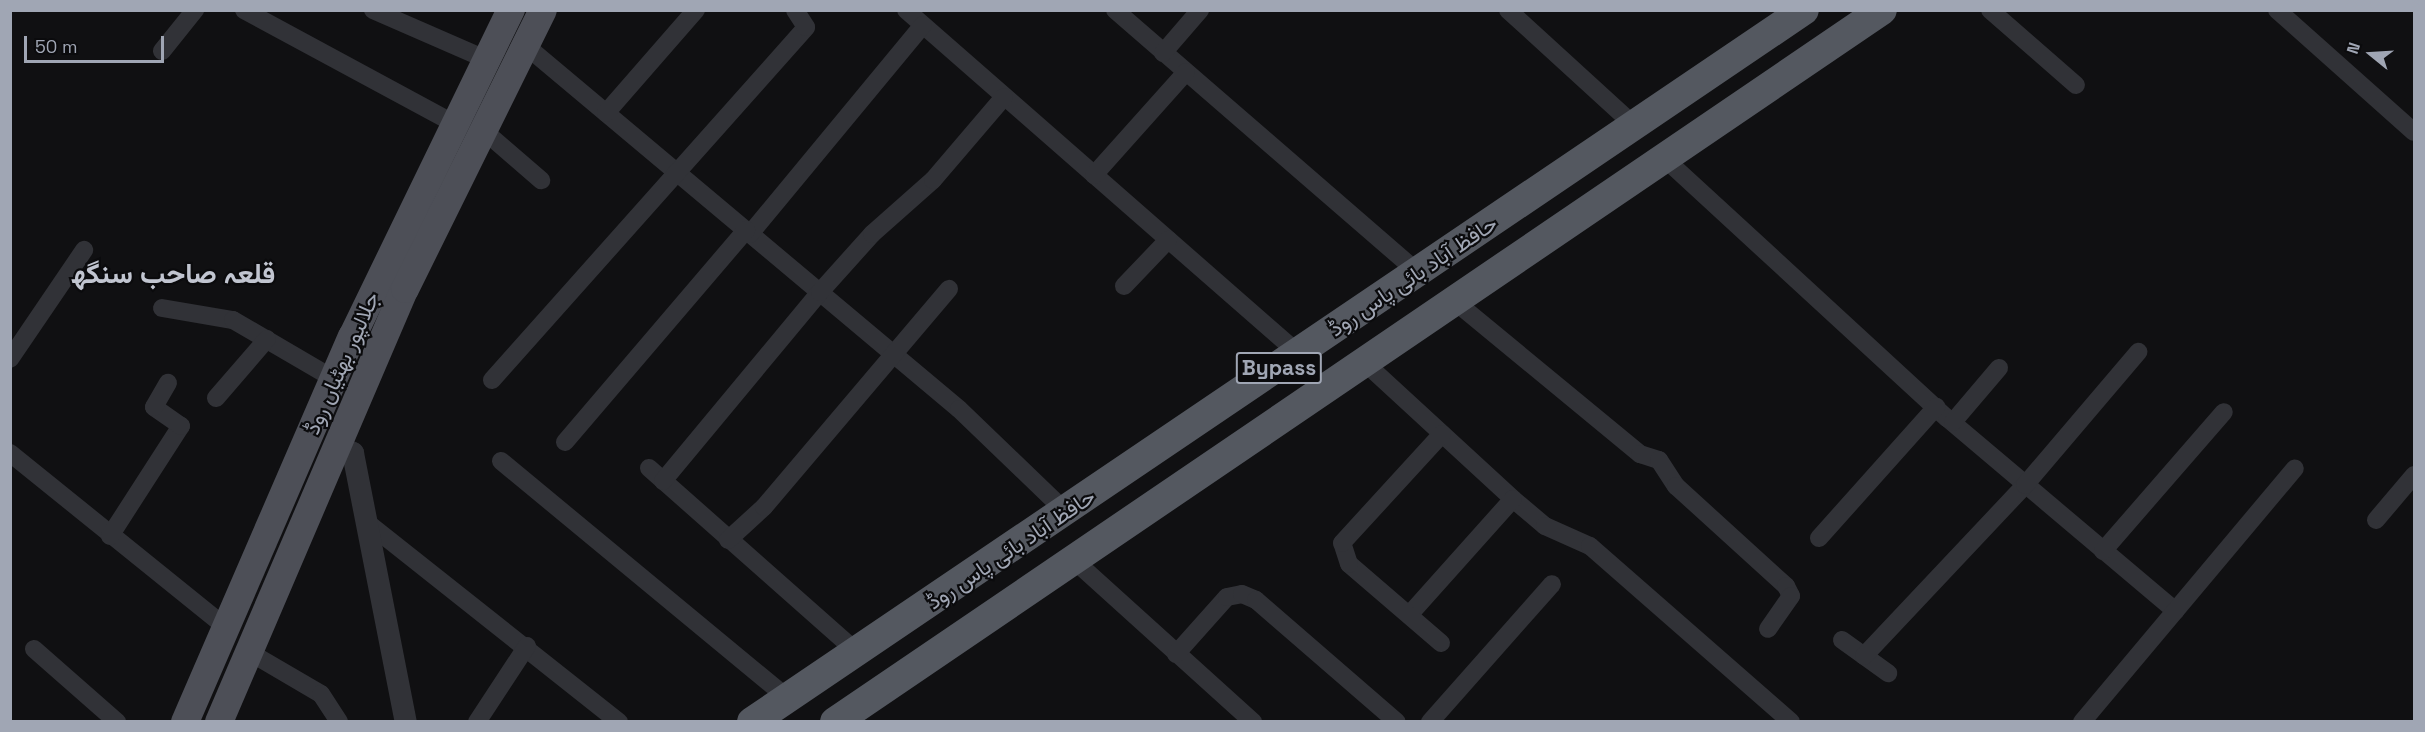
<!DOCTYPE html>
<html>
<head>
<meta charset="utf-8">
<style>
  body { margin:0 }
  #map { position:relative; width:2425px; height:732px; overflow:hidden; background:#101012; font-family:"Space Grotesk",Vazirmatn,sans-serif }
  div>[style] { position:absolute }
  .minor>* { height:18px; margin:-9px; padding:0 9px; transform-origin:9px; border-radius:9px; background:#313237 }
  .tertiary>* { height:22px; margin:-11px; padding:0 11px; transform-origin:11px; border-radius:11px; background:#313237 }
  .primary>* { height:28px; margin:-14px; padding:0 14px; transform-origin:14px; border-radius:14px; background:#4d4f57 }
  .trunk>* { height:30px; margin:-15px; padding:0 15px; transform-origin:15px; border-radius:15px; background:#545860 }
  span { translate:-50% -50%; white-space:nowrap; text-align:center; line-height:1.15; -webkit-text-stroke:4.5px #0b0b0d; paint-order:stroke }
  .shield-label span { padding:2px 4px; background:#0b0b0d; border:2px solid; border-radius:4px; -webkit-text-stroke-width:0 }
  .shield-label { font-size:21px; color:#a0a6b4; font-weight:700 }
  .street-label { font-size:22px; color:#a0a6b4 }
  .district-label { font-size:28px; color:#c1c5d0; font-weight:700 }
  .frame { position:absolute; inset:0; border:12px solid #a0a6b4; pointer-events:none }
  .north { position:absolute; left:2341px; top:24px; width:60px; height:60px; -webkit-text-stroke:4px #0b0b0d; paint-order:stroke; rotate:288deg; font-size:16px; font-weight:700; line-height:24px; text-align:center; color:#a0a6b4 }
  .north::after { content:''; display:block; margin:auto; width:21px; height:27px; background:#a0a6b4; clip-path:polygon(50% 0,100% 100%,50% 72%,0 100%) }
  .scale { position:absolute; left:24px; top:36px; width:140px; height:27px; box-sizing:border-box; border:3px solid #a0a6b4; border-top:0; padding-left:8px; font-size:18px; line-height:21px; white-space:nowrap; color:#a0a6b4; -webkit-text-stroke:4px #0b0b0d; paint-order:stroke }
</style>
</head>
<body>
<div id="map">
  <div class="minor">
    <div style="left:244px;top:10px;width:238px;rotate:28.4deg"></div>
    <div style="left:373px;top:10px;width:122px;rotate:23.6deg"></div>
    <div style="left:906px;top:10px;width:522px;rotate:41.2deg"></div>
    <div style="left:1115px;top:10px;width:402px;rotate:40.9deg"></div>
    <div style="left:1508px;top:10px;width:171px;rotate:42.4deg"></div>
    <div style="left:1990px;top:10px;width:114px;rotate:41.1deg"></div>
    <div style="left:2277px;top:10px;width:183px;rotate:41.7deg"></div>
    <div style="left:525px;top:45px;width:566px;rotate:39.99deg"></div>
    <div style="left:959px;top:409px;width:149px;rotate:43.9deg"></div>
    <div style="left:162px;top:51px;width:53px;rotate:-51.2deg"></div>
    <div style="left:1163px;top:53px;width:57px;rotate:-49.3deg"></div>
    <div style="left:606px;top:113px;width:137px;rotate:-48.9deg"></div>
    <div style="left:483px;top:130px;width:77px;rotate:40.8deg"></div>
    <div style="left:1663px;top:157px;width:386px;rotate:42.6deg"></div>
    <div style="left:1947px;top:418px;width:299px;rotate:40.2deg"></div>
    <div style="left:1094px;top:175px;width:138px;rotate:-48.2deg"></div>
    <div style="left:750px;top:234px;width:271px;rotate:-50.4deg"></div>
    <div style="left:1124px;top:286px;width:64px;rotate:-46.3deg"></div>
    <div style="left:1452px;top:299px;width:244px;rotate:39.5deg"></div>
    <div style="left:1640px;top:454px;width:20px;rotate:18deg"></div>
    <div style="left:1659px;top:460px;width:31px;rotate:57deg"></div>
    <div style="left:1676px;top:486px;width:149px;rotate:42.3deg"></div>
    <div style="left:1786px;top:586px;width:11px;rotate:63deg"></div>
    <div style="left:1791px;top:596px;width:40px;rotate:124.9deg"></div>
    <div style="left:162px;top:308px;width:72px;rotate:9.6deg"></div>
    <div style="left:233px;top:320px;width:117px;rotate:30.3deg"></div>
    <div style="left:10px;top:359px;width:132px;rotate:-55.8deg"></div>
    <div style="left:1363px;top:361px;width:204px;rotate:42.6deg"></div>
    <div style="left:1513px;top:499px;width:42px;rotate:40.2deg"></div>
    <div style="left:1545px;top:526px;width:49px;rotate:24deg"></div>
    <div style="left:1590px;top:546px;width:267px;rotate:41.2deg"></div>
    <div style="left:492px;top:380px;width:472px;rotate:-48.3deg"></div>
    <div style="left:806px;top:27px;width:20px;rotate:-123deg"></div>
    <div style="left:216px;top:398px;width:78px;rotate:-49.2deg"></div>
    <div style="left:1953px;top:422px;width:71px;rotate:-49.6deg"></div>
    <div style="left:565px;top:442px;width:279px;rotate:-49.5deg"></div>
    <div style="left:10px;top:453px;width:277px;rotate:38.9deg"></div>
    <div style="left:501px;top:461px;width:371px;rotate:39.6deg"></div>
    <div style="left:649px;top:468px;width:278px;rotate:41.5deg"></div>
    <div style="left:663px;top:481px;width:246px;rotate:-50.3deg"></div>
    <div style="left:820px;top:292px;width:78px;rotate:-48.1deg"></div>
    <div style="left:872px;top:234px;width:81px;rotate:-41.5deg"></div>
    <div style="left:933px;top:180px;width:109px;rotate:-49.5deg"></div>
    <div style="left:2376px;top:520px;width:59px;rotate:-49.8deg"></div>
    <div style="left:369px;top:524px;width:319px;rotate:38.4deg"></div>
    <div style="left:110px;top:536px;width:131px;rotate:-57.2deg"></div>
    <div style="left:181px;top:426px;width:33px;rotate:-145deg"></div>
    <div style="left:154px;top:407px;width:28px;rotate:-60deg"></div>
    <div style="left:1819px;top:538px;width:176px;rotate:-48.2deg"></div>
    <div style="left:728px;top:540px;width:49px;rotate:-42.5deg"></div>
    <div style="left:764px;top:507px;width:286px;rotate:-49.7deg"></div>
    <div style="left:2103px;top:551px;width:184px;rotate:-49deg"></div>
    <div style="left:1076px;top:562px;width:239px;rotate:42.1deg"></div>
    <div style="left:1410px;top:614px;width:154px;rotate:-48.2deg"></div>
    <div style="left:1842px;top:640px;width:57px;rotate:35.7deg"></div>
    <div style="left:1441px;top:643px;width:121px;rotate:-139.3deg"></div>
    <div style="left:1349px;top:564px;width:22px;rotate:-108deg"></div>
    <div style="left:1342px;top:543px;width:148px;rotate:-47.5deg"></div>
    <div style="left:34px;top:649px;width:111px;rotate:41.3deg"></div>
    <div style="left:249px;top:652px;width:83px;rotate:30.3deg"></div>
    <div style="left:321px;top:694px;width:33px;rotate:57deg"></div>
    <div style="left:1176px;top:654px;width:76px;rotate:-48.2deg"></div>
    <div style="left:1227px;top:597px;width:15px;rotate:-11deg"></div>
    <div style="left:1242px;top:594px;width:15px;rotate:23deg"></div>
    <div style="left:1256px;top:600px;width:186px;rotate:40.9deg"></div>
    <div style="left:1864px;top:656px;width:235px;rotate:-46.7deg"></div>
    <div style="left:2025px;top:485px;width:175px;rotate:-49.6deg"></div>
    <div style="left:477px;top:722px;width:91px;rotate:-56.7deg"></div>
    <div style="left:1430px;top:722px;width:184px;rotate:-48.5deg"></div>
    <div style="left:2082px;top:722px;width:331px;rotate:-50deg"></div>
  </div>
  <div class="tertiary">
    <div style="left:335px;top:445px;width:20px;rotate:24deg"></div>
    <div style="left:353px;top:453px;width:274px;rotate:78.9deg"></div>
  </div>
  <div class="primary">
    <div style="left:185px;top:722px;width:420px;rotate:-66.6deg"></div>
    <div style="left:352px;top:337px;width:364px;rotate:-64.1deg"></div>
    <div style="left:219px;top:722px;width:471px;rotate:-66.8deg"></div>
    <div style="left:405px;top:289px;width:311px;rotate:-63.7deg"></div>
  </div>
  <div class="trunk">
    <div style="left:752px;top:722px;width:1270px;rotate:-34.09deg"></div>
    <div style="left:835px;top:722px;width:1266px;rotate:-34.22deg"></div>
  </div>
  <div class="shield-label">
    <span style="left:1279px;top:368px">Bypass</span>
  </div>
  <div class="street-label">
    <span style="left:1413px;top:276px;rotate:-34deg">حافظ آباد بائی پاس روڈ</span>
    <span style="left:342px;top:363px;rotate:-66deg">جلالپور بھٹیاں روڈ</span>
    <span style="left:1011px;top:549px;rotate:-34deg">حافظ آباد بائی پاس روڈ</span>
  </div>
  <div class="district-label">
    <span style="left:173px;top:273px">قلعہ صاحب سنگھ</span>
  </div>
  <div class="frame"></div>
  <div class="north">N</div>
  <div class="scale">50 m</div>
</div>
</body>
</html>
